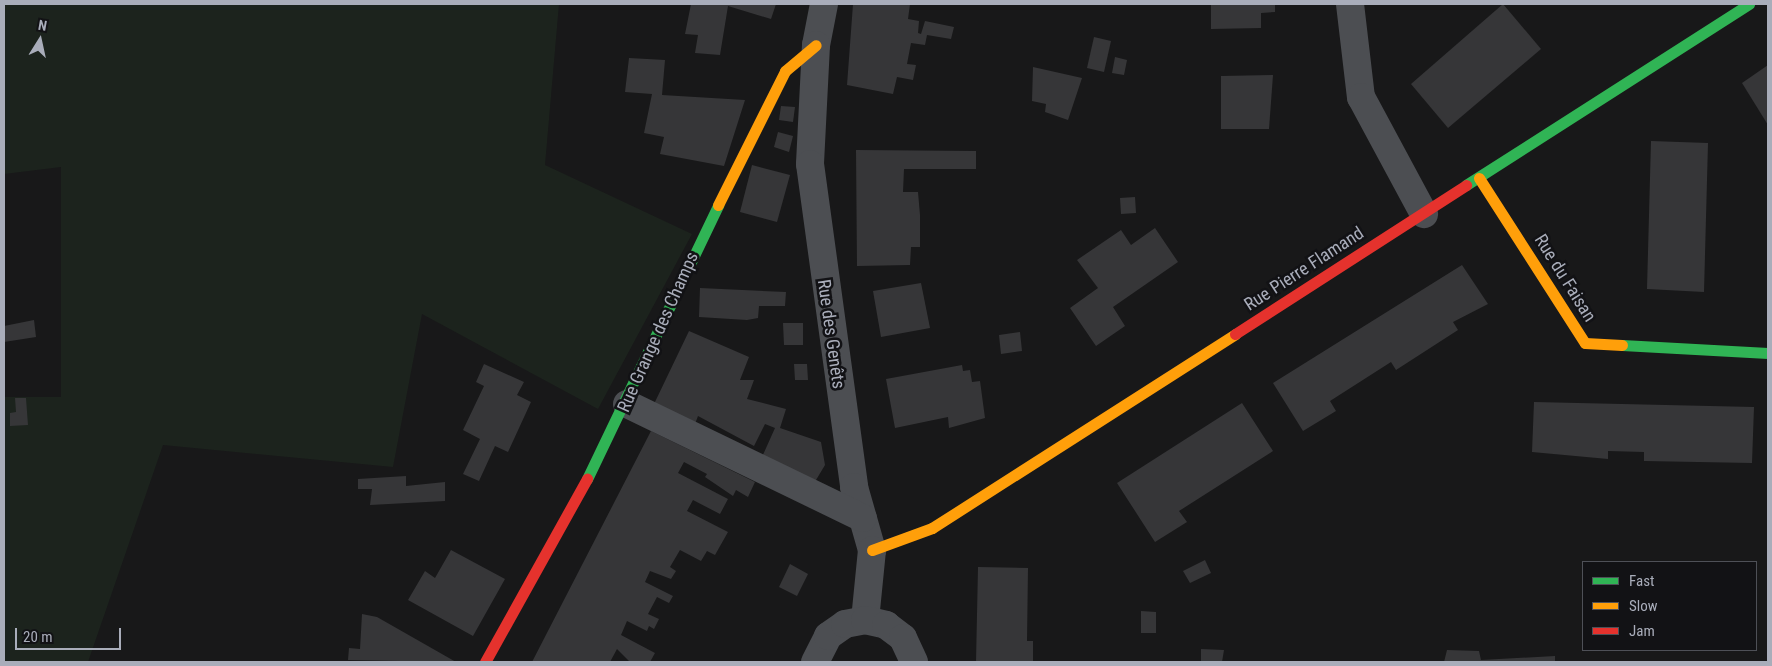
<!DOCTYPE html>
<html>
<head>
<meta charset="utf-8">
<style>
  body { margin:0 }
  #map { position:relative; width:1772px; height:666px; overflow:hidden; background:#181819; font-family:"Roboto Condensed",sans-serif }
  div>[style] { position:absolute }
  .green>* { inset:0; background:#1c231d }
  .building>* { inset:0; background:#363638 }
  .street>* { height:28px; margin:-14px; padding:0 14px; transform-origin:14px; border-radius:14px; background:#4c4e52 }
  .fast>* { height:11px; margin:-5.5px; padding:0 5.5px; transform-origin:5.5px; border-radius:5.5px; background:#30b455 }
  .slow>* { height:11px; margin:-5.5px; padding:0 5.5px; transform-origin:5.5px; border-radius:5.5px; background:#ff9f0a }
  .jam>* { height:11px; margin:-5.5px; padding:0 5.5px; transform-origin:5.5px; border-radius:5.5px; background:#e5322d }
  span { translate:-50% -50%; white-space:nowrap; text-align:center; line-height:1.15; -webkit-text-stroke:5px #121215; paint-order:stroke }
  .street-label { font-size:18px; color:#a9adba }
  .frame { position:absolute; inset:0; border:5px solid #a9adba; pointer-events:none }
  .legend { position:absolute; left:1582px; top:561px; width:175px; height:90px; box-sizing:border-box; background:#121215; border:1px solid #4e5057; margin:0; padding:6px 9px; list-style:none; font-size:15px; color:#a9adba }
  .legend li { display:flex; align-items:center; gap:10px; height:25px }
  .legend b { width:25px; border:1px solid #4e5057 }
  .north { position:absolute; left:15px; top:15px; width:50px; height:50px; -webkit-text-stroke:4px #121215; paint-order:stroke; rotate:10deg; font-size:14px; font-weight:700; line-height:20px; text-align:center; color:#a9adba }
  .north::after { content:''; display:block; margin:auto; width:18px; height:22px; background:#a9adba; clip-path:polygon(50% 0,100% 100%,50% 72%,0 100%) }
  .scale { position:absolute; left:15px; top:628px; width:106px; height:22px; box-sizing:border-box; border:2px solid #a9adba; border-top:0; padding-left:6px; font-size:15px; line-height:18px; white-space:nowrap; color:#a9adba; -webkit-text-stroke:4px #121215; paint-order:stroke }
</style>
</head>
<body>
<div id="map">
  <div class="green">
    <div style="clip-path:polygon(4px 4px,559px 4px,545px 165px,692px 234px,598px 409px,422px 314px,393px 467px,163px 445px,88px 662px,4px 662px,4px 397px,61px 397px,61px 167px,4px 174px)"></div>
  </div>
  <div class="building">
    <div style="clip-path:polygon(691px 4px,776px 4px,771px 19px,728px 6px,720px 55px,695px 53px,698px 35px,685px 34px)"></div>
    <div style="clip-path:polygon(853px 4px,910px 4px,908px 19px,919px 21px,918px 33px,921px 34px,925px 21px,954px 27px,951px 39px,927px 35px,925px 45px,911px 43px,907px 64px,916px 65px,913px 80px,897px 77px,893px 94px,847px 85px)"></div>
    <div style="clip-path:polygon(1211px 4px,1275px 4px,1275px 12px,1261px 13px,1261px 28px,1211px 29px)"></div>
    <div style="clip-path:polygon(1503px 4px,1541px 49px,1448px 128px,1411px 84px)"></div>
    <div style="clip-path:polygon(1094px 37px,1111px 41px,1104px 72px,1087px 68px)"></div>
    <div style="clip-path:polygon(1115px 57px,1127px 60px,1124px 75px,1112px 73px)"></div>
    <div style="clip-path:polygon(629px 58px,665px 60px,662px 95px,745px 100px,724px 166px,660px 154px,664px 137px,644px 133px,652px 94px,625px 92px)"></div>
    <div style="clip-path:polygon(1768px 65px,1768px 125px,1742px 83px)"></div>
    <div style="clip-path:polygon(1033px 67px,1082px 78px,1068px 120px,1045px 112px,1046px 104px,1032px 101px)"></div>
    <div style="clip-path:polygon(1273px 75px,1269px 129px,1221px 129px,1221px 76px)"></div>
    <div style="clip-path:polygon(781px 106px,795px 107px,793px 122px,779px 120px)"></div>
    <div style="clip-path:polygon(778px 132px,793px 136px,789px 152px,774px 147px)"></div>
    <div style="clip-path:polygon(1651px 141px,1708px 143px,1704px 292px,1647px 289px)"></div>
    <div style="clip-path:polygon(856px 150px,976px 151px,976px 169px,904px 169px,903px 192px,918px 192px,920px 215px,920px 247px,911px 247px,910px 265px,857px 266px)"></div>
    <div style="clip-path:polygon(752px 165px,790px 175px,777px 222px,740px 212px)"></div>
    <div style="clip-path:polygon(1135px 197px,1136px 213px,1121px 214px,1120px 198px)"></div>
    <div style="clip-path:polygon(1155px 228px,1178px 262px,1113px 307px,1125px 326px,1096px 346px,1070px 308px,1098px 288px,1077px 260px,1121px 230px,1131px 245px)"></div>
    <div style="clip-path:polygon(1462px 265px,1488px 304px,1453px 322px,1458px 330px,1396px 370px,1391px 362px,1330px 401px,1336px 411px,1303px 431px,1273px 383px)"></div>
    <div style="clip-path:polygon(921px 283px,930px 328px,881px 337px,873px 291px)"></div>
    <div style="clip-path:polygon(700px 288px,786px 292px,785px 306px,759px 306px,758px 318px,747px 320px,699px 317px)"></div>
    <div style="clip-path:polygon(34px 320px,36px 337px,4px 342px,4px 326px)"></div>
    <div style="clip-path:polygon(783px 323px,803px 323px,803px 345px,784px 345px)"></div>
    <div style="clip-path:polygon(689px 331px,749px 357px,740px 380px,754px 380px,747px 399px,786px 409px,780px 428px,821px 442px,825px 465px,813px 485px,762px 457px,775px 428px,765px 424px,754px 446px,698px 416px,695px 424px,654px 404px)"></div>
    <div style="clip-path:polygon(1020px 332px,1022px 351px,1001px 354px,999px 335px)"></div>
    <div style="clip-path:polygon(484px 364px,524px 382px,517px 395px,531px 402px,508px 452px,495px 446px,479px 481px,463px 474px,480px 439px,463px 430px,484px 386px,476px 382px)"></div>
    <div style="clip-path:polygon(794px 364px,807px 364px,808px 380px,795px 380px)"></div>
    <div style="clip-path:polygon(962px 365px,963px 371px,970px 370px,972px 382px,980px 381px,985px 418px,949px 428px,948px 417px,895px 428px,886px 379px)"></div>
    <div style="clip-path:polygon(15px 398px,26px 398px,28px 425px,10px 426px,10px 413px,16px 412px)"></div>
    <div style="clip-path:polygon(1534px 402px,1754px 407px,1752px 463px,1644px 461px,1644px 452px,1608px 451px,1608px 459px,1532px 452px)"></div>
    <div style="clip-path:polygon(1242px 403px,1273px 451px,1179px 511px,1187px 522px,1155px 542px,1117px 483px)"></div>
    <div style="clip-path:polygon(651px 431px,755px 482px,748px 497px,736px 490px,733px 496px,705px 477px,707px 474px,684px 462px,678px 473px,728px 499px,720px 514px,693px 500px,687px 511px,728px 532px,715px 555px,707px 551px,701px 561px,680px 550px,670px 567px,676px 571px,671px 579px,650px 571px,645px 582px,673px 596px,669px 603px,657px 597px,648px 614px,659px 619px,654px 629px,649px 626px,647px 631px,627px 621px,621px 635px,655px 653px,650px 662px,629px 661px,617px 649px,610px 662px,532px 662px)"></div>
    <div style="clip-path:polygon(406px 476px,406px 486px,445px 482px,445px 501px,370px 505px,372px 489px,358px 489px,358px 479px)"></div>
    <div style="clip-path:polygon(451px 550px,505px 579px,473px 636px,408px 600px,425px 571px,435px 578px)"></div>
    <div style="clip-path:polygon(1205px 560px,1211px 573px,1190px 583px,1183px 571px)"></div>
    <div style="clip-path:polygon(790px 564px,808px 574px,797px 596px,779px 587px)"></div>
    <div style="clip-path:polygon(978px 567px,1028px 568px,1027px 641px,1033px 641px,1033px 662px,976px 662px)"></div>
    <div style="clip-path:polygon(1141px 611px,1156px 612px,1156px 633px,1141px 633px)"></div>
    <div style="clip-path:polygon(362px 614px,377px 617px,456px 662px,348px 660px,349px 648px,360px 649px)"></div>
    <div style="clip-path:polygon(1201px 649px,1224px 650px,1222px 662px,1201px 662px)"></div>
    <div style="clip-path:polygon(1447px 650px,1479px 651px,1481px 660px,1555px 656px,1555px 662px,1444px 662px)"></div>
  </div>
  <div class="street">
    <div style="left:824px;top:4px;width:42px;rotate:101deg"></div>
    <div style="left:816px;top:45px;width:119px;rotate:92.9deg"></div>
    <div style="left:810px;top:164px;width:326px;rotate:82.2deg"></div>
    <div style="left:854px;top:487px;width:66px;rotate:74.1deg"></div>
    <div style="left:872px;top:550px;width:70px;rotate:95.7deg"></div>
    <div style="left:1350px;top:4px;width:94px;rotate:83.3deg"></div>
    <div style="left:1361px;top:97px;width:133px;rotate:61.7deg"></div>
    <div style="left:627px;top:404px;width:262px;rotate:25.8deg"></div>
    <div style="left:815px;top:662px;width:29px;rotate:-63deg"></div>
    <div style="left:828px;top:636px;width:21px;rotate:-35deg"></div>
    <div style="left:845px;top:624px;width:20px;rotate:-11deg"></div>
    <div style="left:865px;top:620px;width:22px;rotate:13deg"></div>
    <div style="left:886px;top:625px;width:21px;rotate:37deg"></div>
    <div style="left:903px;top:638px;width:26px;rotate:65deg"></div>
  </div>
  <div class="fast">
    <div style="left:1466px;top:185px;width:336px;rotate:-32.6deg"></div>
    <div style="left:1622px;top:345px;width:146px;rotate:3.1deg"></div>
    <div style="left:587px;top:479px;width:304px;rotate:-64.4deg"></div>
  </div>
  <div class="slow">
    <div style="left:1479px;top:178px;width:196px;rotate:57.3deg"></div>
    <div style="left:1585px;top:343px;width:37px;rotate:3deg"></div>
    <div style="left:718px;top:205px;width:150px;rotate:-63.4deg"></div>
    <div style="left:785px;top:71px;width:40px;rotate:-40deg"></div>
    <div style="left:872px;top:550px;width:64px;rotate:-20.1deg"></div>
    <div style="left:932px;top:528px;width:360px;rotate:-32.6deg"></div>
  </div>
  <div class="jam">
    <div style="left:1235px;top:334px;width:275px;rotate:-32.8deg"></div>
    <div style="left:485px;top:662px;width:210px;rotate:-60.9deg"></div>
  </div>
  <div class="street-label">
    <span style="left:1304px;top:269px;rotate:-33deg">Rue Pierre Flamand</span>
    <span style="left:1565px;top:278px;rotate:58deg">Rue du Faisan</span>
    <span style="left:658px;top:332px;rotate:-66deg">Rue Grange des Champs</span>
    <span style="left:831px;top:334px;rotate:82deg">Rue des Genêts</span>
  </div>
  <div class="frame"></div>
  <ul class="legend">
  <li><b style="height:6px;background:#30b455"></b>Fast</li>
  <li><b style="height:6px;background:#ff9f0a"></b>Slow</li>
  <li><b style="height:6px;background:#e5322d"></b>Jam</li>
  </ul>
  <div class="north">N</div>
  <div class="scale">20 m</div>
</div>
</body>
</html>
